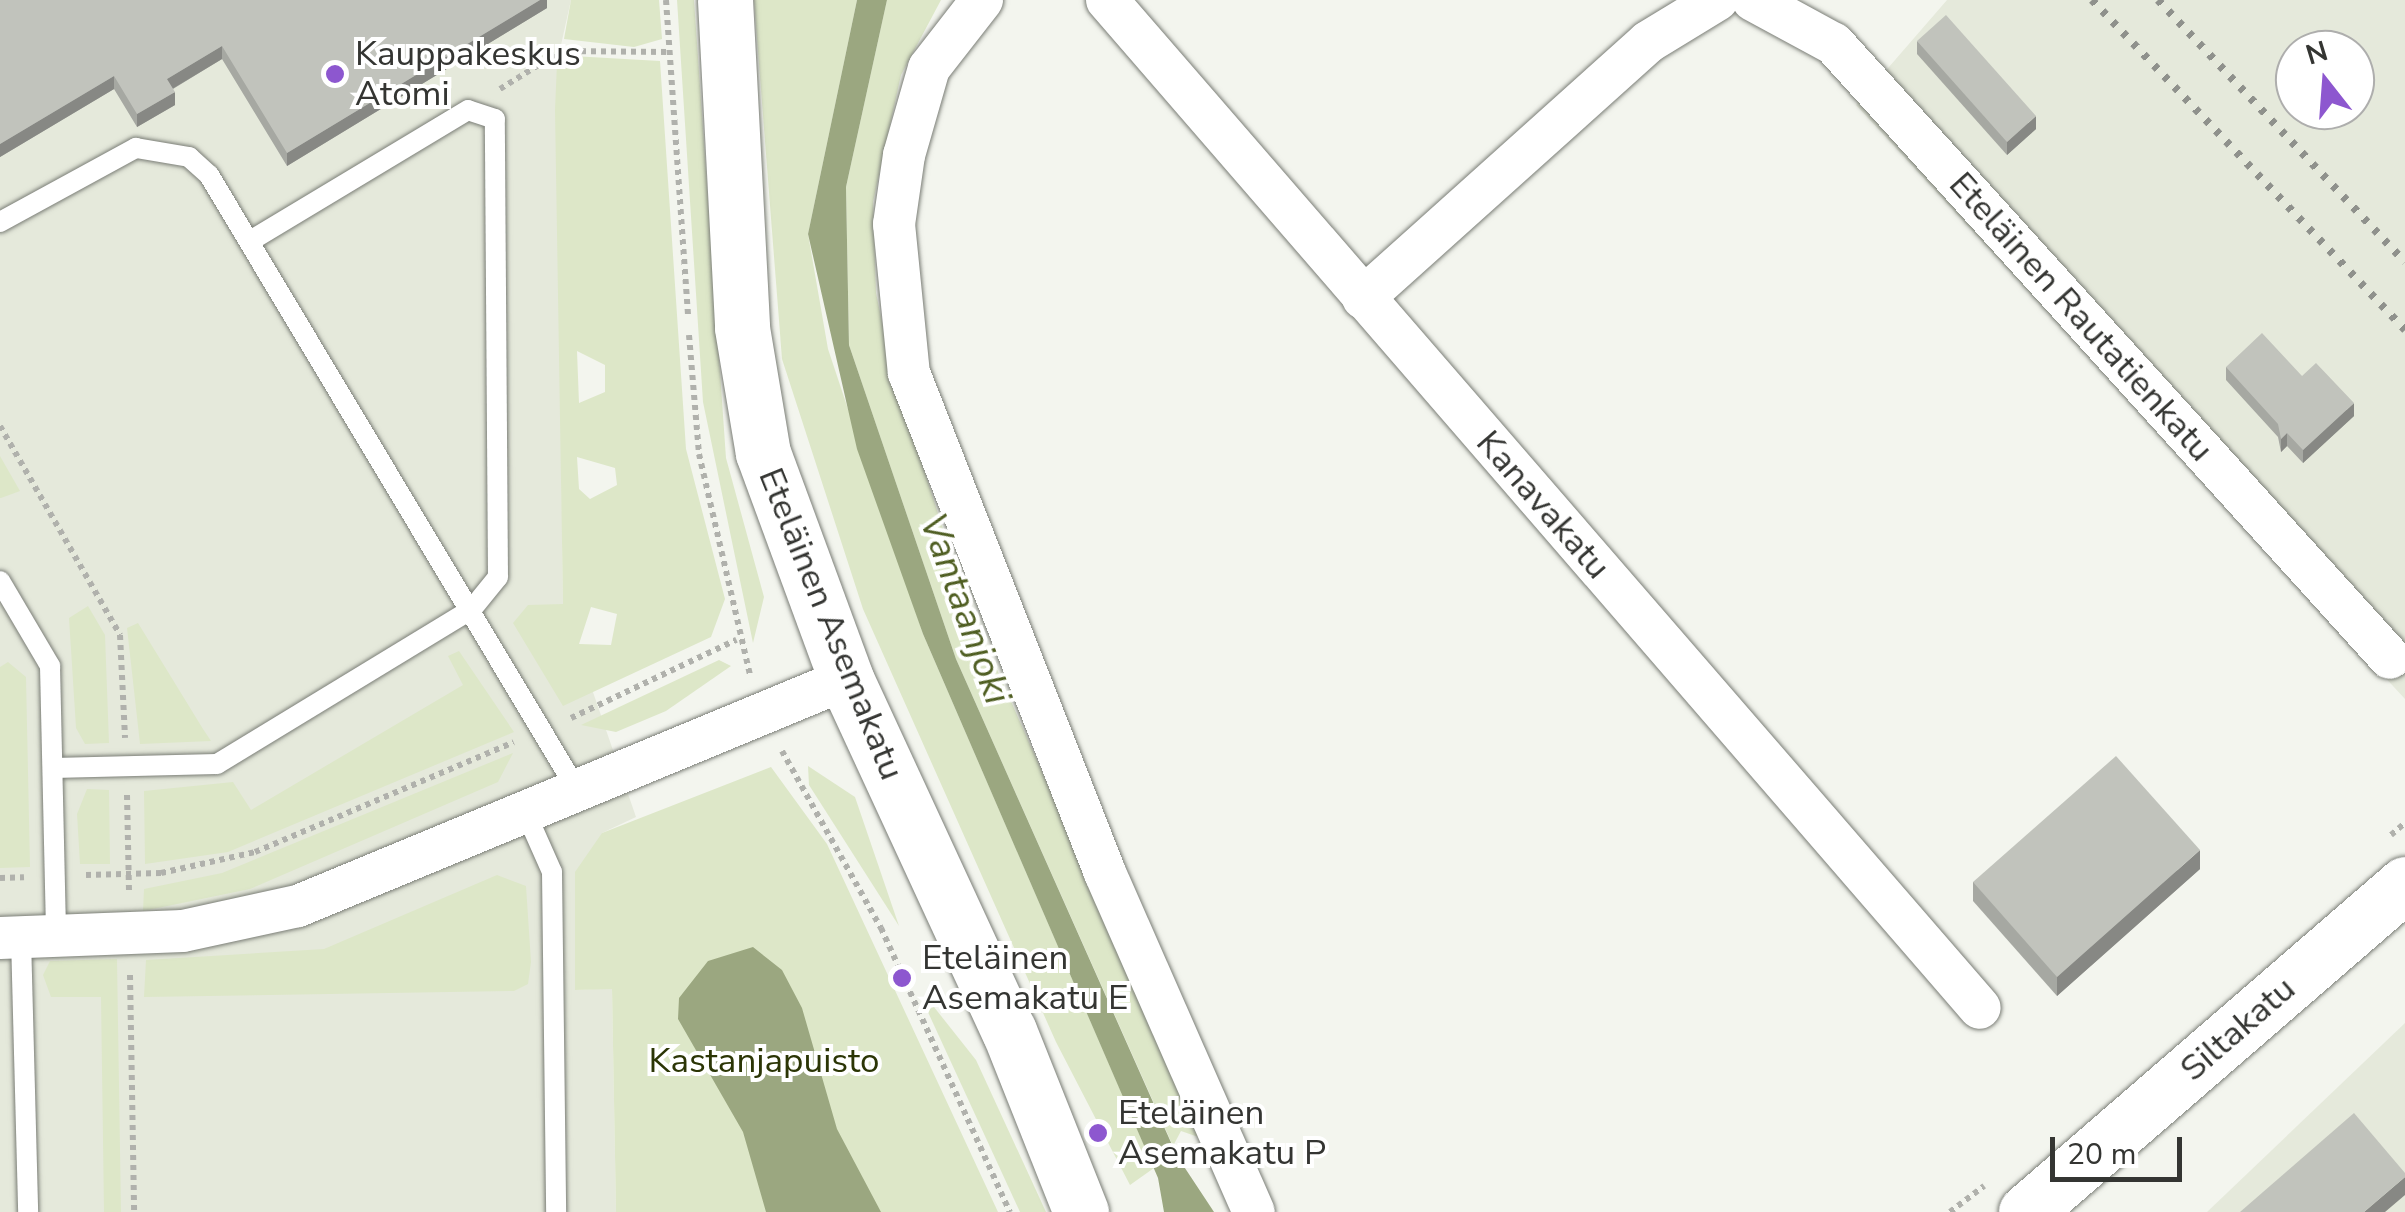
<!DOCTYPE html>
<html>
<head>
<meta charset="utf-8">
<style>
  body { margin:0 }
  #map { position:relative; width:2405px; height:1212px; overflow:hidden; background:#f3f5ee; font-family:"Nunito Sans",sans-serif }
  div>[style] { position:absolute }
  .built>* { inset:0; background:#e5e9db }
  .green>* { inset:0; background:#dde7c8 }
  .water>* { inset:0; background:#9ba780 }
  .path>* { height:6px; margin-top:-3px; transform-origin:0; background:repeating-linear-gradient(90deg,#b0b1ac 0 5px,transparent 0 10px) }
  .roads { filter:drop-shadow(0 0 2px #7a7d76) drop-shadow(0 0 2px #7a7d76) }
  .lane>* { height:20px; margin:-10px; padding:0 10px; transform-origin:10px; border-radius:10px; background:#fff }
  .street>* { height:42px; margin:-21px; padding:0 21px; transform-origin:21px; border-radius:21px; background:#fff }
  .secondary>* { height:55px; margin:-27.5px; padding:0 27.5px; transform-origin:27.5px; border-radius:27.5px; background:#fff }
  .rail>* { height:8px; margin-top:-4px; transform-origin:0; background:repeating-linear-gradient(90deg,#8f918c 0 5px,transparent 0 15px) }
  .wall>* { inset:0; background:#a6a8a2 }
  .shaded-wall>* { inset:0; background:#878884 }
  .building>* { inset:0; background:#c1c3bc }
  .dots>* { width:28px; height:28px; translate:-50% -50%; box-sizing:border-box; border:5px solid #fff; border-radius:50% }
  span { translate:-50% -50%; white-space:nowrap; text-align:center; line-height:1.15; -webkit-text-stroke:8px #fff; paint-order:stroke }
  .poi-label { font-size:35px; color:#343532 }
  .left { translate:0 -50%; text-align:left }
  .street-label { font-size:35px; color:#343532 }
  .park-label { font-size:35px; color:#2b3505 }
  .water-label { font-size:38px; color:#4f5e22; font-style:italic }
  .north { position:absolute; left:2275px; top:30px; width:100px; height:100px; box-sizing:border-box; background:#fff; border:2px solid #aeaead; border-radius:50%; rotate:343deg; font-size:28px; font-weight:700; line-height:40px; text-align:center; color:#343532 }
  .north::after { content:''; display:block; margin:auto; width:35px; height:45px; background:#8d57cf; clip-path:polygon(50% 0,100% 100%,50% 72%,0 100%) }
  .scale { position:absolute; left:2050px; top:1137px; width:132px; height:45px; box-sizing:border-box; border:5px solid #343532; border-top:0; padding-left:12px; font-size:30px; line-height:35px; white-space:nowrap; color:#343532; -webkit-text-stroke:8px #fff; paint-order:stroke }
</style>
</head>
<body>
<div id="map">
  <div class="built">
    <div style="clip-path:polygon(0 0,571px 0,557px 63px,563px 605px,636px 817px,602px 833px,576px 990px,612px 988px,616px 1212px,0 1212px)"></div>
    <div style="clip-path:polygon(evenodd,1947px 0,2405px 0,2405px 699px,1856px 105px,1947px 0,2295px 50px,2355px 50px,2355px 110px,2295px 110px,2295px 50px)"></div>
    <div style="clip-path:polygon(2405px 1023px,2405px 1212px,2207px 1212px)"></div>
  </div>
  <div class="green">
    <div style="clip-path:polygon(571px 0,659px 0,662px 39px,634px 47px,564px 39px)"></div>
    <div style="clip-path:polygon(677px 0,694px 0,726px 458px,764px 597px,753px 643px,703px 402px)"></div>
    <div style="clip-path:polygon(754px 0,857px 0,808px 234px,828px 349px,923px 634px,1154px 1168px,1130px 1185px,1056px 1042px,863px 609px,782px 359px)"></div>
    <div style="clip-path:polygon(887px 0,941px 0,901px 75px,873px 202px,876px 293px,893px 374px,965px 597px,1204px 1139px,1181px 1131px,1173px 1146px,1128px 1045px,956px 659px,849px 345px,846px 187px)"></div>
    <div style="clip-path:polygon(evenodd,572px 56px,660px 61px,686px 449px,725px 599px,711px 637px,563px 706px,513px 623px,528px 605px,563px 604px,555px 110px,557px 63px,572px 56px,577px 351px,605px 365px,605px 392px,579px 403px,577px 351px,572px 56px,577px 457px,615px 468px,617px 485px,590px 499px,579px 489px,577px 457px,572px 56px,591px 607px,617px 614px,611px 645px,579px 644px,591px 607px)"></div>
    <div style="clip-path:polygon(0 456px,20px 491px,1px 498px,0 498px)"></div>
    <div style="clip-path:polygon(88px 606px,105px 635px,109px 743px,85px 744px,76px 728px,69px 618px)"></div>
    <div style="clip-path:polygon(138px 623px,203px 729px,211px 741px,140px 744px,127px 628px)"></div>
    <div style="clip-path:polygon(459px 651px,514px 732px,228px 852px,145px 864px,144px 791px,233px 782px,251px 810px,463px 685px,448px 656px)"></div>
    <div style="clip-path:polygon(719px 660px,731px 666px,666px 711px,616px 732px,581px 725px)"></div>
    <div style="clip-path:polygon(8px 662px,26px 677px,30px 867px,0 868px,0 667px)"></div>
    <div style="clip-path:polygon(513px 753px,498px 782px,250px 889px,143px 911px,144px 889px,222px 873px)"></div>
    <div style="clip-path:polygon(808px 766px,855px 797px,899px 926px,809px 785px)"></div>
    <div style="clip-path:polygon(771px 767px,827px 844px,998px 1212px,616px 1212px,612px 989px,575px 990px,575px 872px,602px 833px)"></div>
    <div style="clip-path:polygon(87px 789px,109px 790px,110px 864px,80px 864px,77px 814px)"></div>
    <div style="clip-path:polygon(497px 875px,526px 886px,531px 962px,528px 984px,514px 991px,144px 997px,146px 960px,324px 949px)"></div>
    <div style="clip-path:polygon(117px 959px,121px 1212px,104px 1212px,101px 997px,51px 997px,43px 975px,50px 961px)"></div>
    <div style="clip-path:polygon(934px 1007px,976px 1060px,1046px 1212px,1020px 1212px,927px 1010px)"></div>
  </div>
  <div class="water">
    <div style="clip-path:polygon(857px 0,887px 0,846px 187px,849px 345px,956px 659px,1177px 1156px,1214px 1212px,1164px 1212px,1158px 1178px,923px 634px,857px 449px,808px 234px)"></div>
    <div style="clip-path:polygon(753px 947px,782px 970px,802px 1008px,837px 1129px,881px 1212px,766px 1212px,743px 1132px,678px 1019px,679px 998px,708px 961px)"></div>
  </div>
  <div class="path">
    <div style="left:666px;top:0;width:319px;rotate:86deg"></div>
    <div style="left:500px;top:89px;width:72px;rotate:-31.9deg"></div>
    <div style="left:561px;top:51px;width:107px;rotate:0.5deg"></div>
    <div style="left:689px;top:335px;width:119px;rotate:85.2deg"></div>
    <div style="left:699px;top:454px;width:227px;rotate:77deg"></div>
    <div style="left:0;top:426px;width:241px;rotate:60.1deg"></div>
    <div style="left:120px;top:635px;width:103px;rotate:87.2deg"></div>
    <div style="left:571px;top:718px;width:183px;rotate:-25.3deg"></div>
    <div style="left:782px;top:751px;width:203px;rotate:60.8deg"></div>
    <div style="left:881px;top:928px;width:312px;rotate:65.6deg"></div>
    <div style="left:127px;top:795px;width:98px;rotate:88.8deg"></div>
    <div style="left:2391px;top:835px;width:18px;rotate:-41deg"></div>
    <div style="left:86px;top:875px;width:75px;rotate:-1.5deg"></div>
    <div style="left:161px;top:873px;width:96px;rotate:-12.6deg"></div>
    <div style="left:255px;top:852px;width:281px;rotate:-23deg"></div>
    <div style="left:0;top:878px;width:24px;rotate:-2deg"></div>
    <div style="left:130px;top:975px;width:237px;rotate:89deg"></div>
    <div style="left:1950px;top:1212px;width:43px;rotate:-37.4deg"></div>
  </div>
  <div class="roads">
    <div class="lane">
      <div style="left:0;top:222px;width:155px;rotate:-28.6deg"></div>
      <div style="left:136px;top:148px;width:54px;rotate:9.6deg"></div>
      <div style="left:189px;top:157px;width:27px;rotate:42deg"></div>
      <div style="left:209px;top:175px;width:717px;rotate:59.1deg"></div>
      <div style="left:0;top:581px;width:99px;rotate:59.5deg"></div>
      <div style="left:50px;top:666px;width:270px;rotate:88.7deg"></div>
      <div style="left:53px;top:768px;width:164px;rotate:-1.4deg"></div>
      <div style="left:217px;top:764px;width:298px;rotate:-31.3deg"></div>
      <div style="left:472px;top:609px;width:41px;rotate:-50.9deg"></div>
      <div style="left:498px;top:577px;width:458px;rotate:-90.4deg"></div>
      <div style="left:495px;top:119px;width:28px;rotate:-162deg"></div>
      <div style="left:468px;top:110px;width:254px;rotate:149deg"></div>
      <div style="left:525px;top:811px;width:67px;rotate:66.1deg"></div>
      <div style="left:552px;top:872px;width:340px;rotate:89.3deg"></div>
      <div style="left:21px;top:938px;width:274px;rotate:88.5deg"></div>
    </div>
    <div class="street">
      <div style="left:982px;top:0;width:86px;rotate:127.9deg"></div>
      <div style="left:929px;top:68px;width:91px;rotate:106deg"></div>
      <div style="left:904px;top:155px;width:70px;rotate:98.2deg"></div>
      <div style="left:894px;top:224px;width:150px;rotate:84.3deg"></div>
      <div style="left:909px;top:373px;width:537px;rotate:68.59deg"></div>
      <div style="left:1105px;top:873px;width:370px;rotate:66.3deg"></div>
      <div style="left:1107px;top:0;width:1333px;rotate:49.11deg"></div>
      <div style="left:1753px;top:0;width:92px;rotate:28.5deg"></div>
      <div style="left:1834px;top:44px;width:828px;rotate:47.84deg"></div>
      <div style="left:1363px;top:298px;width:383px;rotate:-41.9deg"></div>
      <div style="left:1648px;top:42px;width:81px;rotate:-31.3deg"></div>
      <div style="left:0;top:938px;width:183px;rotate:-2.2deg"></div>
      <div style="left:183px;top:931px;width:118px;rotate:-12.3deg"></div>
      <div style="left:298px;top:906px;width:593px;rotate:-22.5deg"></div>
    </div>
    <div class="secondary">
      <div style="left:725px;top:0;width:328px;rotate:87deg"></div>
      <div style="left:742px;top:328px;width:127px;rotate:80.5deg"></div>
      <div style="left:763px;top:453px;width:241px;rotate:69.8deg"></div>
      <div style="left:846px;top:679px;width:388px;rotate:65.2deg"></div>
      <div style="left:1009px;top:1031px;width:195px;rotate:68.3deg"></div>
      <div style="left:2026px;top:1212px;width:501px;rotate:-40.87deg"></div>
    </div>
  </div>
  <div class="rail">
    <div style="left:2092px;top:0;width:455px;rotate:46.5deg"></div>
    <div style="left:2158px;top:0;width:360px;rotate:46.7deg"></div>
  </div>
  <div class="wall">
    <div style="clip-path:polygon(0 0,547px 0,547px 8px,287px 166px,222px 59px,173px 89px,175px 105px,137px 127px,114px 89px,0 157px)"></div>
    <div style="clip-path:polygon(1917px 41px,2036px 129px,2007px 155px,1917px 54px)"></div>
    <div style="clip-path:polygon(2226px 367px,2302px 376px,2354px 416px,2303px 463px,2287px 446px,2281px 452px,2278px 437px,2226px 380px)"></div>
    <div style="clip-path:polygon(2200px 869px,2057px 996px,1973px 901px,1973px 882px)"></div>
  </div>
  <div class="shaded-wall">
    <div style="clip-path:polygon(540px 0,547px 0,547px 8px,287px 166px,287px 153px)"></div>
    <div style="clip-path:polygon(222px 46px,222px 59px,167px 92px,167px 79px)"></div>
    <div style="clip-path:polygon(114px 76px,114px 89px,0 157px,0 144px)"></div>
    <div style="clip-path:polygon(175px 92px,175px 105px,137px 127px,137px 114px)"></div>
    <div style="clip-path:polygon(2036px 116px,2036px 129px,2007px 155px,2007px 142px)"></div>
    <div style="clip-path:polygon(2354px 403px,2354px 416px,2303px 463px,2303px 450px)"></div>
    <div style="clip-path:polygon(2287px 433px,2287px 446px,2281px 452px,2281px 439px)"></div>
    <div style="clip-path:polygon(2200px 850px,2200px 869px,2057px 996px,2057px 977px)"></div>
    <div style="clip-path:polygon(2405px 1177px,2405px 1195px,2385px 1212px,2364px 1212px)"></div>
  </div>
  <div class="building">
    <div style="clip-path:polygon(0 0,540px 0,287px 153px,222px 46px,167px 79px,175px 92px,137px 114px,114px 76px,0 144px)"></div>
    <div style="clip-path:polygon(1946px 15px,2036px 116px,2007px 142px,1917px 41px)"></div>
    <div style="clip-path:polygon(2262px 333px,2302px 376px,2316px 363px,2354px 403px,2303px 450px,2287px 433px,2281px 439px,2278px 424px,2226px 367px)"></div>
    <div style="clip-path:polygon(2116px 756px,2200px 850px,2057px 977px,1973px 882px)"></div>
    <div style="clip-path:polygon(2354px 1113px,2405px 1173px,2405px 1177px,2364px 1212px,2240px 1212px)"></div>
  </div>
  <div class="dots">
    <div style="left:335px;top:74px;background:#8d57cf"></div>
    <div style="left:902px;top:978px;background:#8d57cf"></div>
    <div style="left:1098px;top:1133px;background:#8d57cf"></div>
  </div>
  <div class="poi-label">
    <span class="left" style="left:355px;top:74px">Kauppakeskus<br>Atomi</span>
    <span class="left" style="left:922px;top:978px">Eteläinen<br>Asemakatu E</span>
    <span class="left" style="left:1118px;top:1133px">Eteläinen<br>Asemakatu P</span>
  </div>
  <div class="street-label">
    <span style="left:2081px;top:317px;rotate:48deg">Eteläinen Rautatienkatu</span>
    <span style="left:1543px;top:505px;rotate:49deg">Kanavakatu</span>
    <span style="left:831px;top:624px;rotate:68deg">Eteläinen Asemakatu</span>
    <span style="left:2238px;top:1029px;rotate:-41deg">Siltakatu</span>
  </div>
  <div class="park-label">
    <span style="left:764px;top:1061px">Kastanjapuisto</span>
  </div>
  <div class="water-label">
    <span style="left:965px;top:609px;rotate:70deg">Vantaanjoki</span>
  </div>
  <div class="north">N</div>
  <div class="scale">20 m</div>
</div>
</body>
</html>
